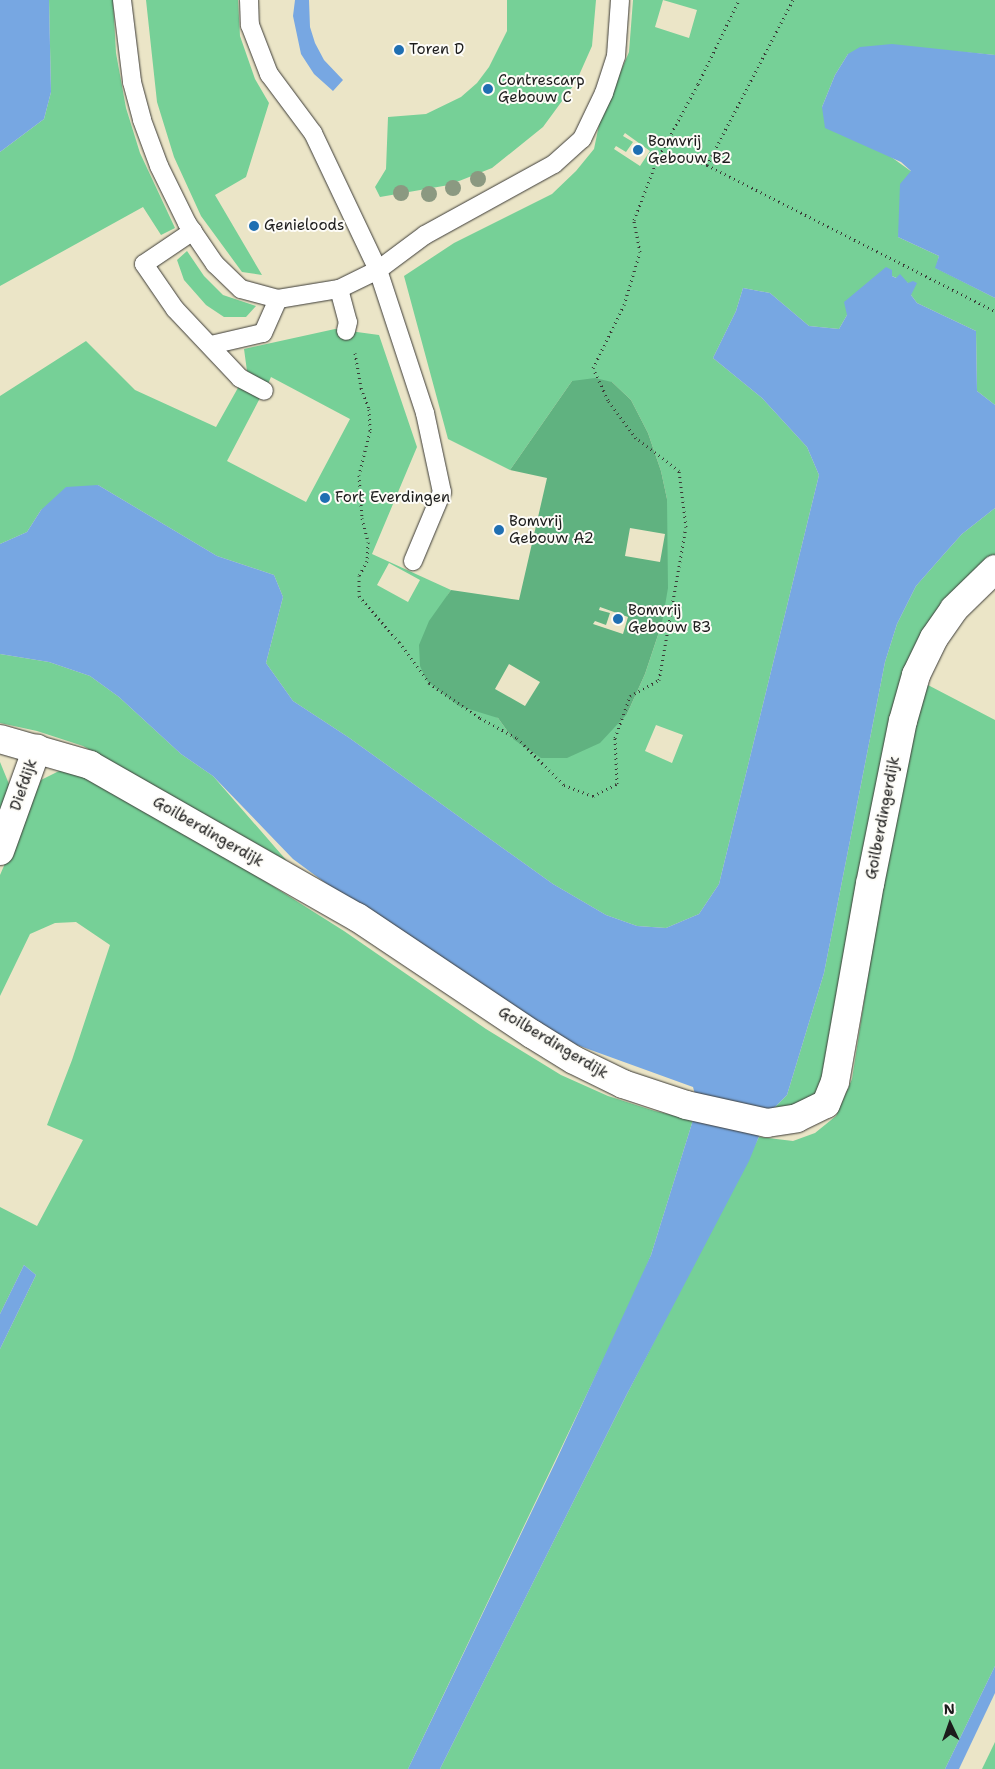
<!DOCTYPE html>
<html>
<head>
<meta charset="utf-8">
<style>
  body { margin:0 }
  #map { position:relative; width:995px; height:1769px; overflow:hidden; background:#ebe5c7; font-family:"Shantell Sans",sans-serif }
  div>[style] { position:absolute }
  .green>* { inset:0; background:#76d097 }
  .forest>* { inset:0; background:#60b280 }
  .water>* { inset:0; background:#77a7e2 }
  .path>* { height:3px; margin-top:-1.5px; transform-origin:0; background:repeating-linear-gradient(90deg,#3b3a36 0 1px,transparent 0 5px) }
  .roads { filter:drop-shadow(0 0 1px #3b3a36) drop-shadow(0 0 1px #3b3a36) }
  .service>* { height:18px; margin:-9px; padding:0 9px; transform-origin:9px; border-radius:9px; background:#fff }
  .minor>* { height:28px; margin:-14px; padding:0 14px; transform-origin:14px; border-radius:14px; background:#fff }
  .trees>* { width:16px; height:16px; margin:-8px; border-radius:50%; background:#8b9981 }
  .dots>* { width:14px; height:14px; translate:-50% -50%; box-sizing:border-box; border:2px solid #fdfcf7; border-radius:50% }
  span { translate:-50% -50%; white-space:nowrap; text-align:center; line-height:1.15; -webkit-text-stroke:4px #fdfcf7; paint-order:stroke }
  .poi-label { font-size:15px; color:#1c1c1c }
  .left { translate:0 -50%; text-align:left }
  .street-label { font-size:15px; color:#1c1c1c }
  .north { position:absolute; left:925px; top:1699px; width:50px; height:50px; -webkit-text-stroke:4px #fdfcf7; paint-order:stroke; rotate:357deg; font-size:14px; font-weight:700; line-height:20px; text-align:center; color:#1c1c1c }
  .north::after { content:''; display:block; margin:auto; width:18px; height:22px; background:#1c1c1c; clip-path:polygon(50% 0,100% 100%,50% 72%,0 100%) }
</style>
</head>
<body>
<div id="map">
  <div class="green">
    <div style="clip-path:polygon(49px 0,113px 0,116px 53px,126px 108px,140px 153px,175px 228px,161px 235px,143px 207px,0 286px,0 152px,44px 119px,51px 92px)"></div>
    <div style="clip-path:polygon(146px 0,238px 0,240px 36px,255px 79px,269px 103px,246px 177px,215px 195px,262px 275px,242px 272px,201px 216px,174px 157px,157px 102px)"></div>
    <div style="clip-path:polygon(507px 0,596px 0,592px 46px,576px 82px,543px 127px,492px 168px,449px 185px,380px 197px,375px 187px,386px 169px,388px 117px,426px 114px,461px 97px,477px 83px,489px 67px,507px 31px)"></div>
    <div style="clip-path:polygon(evenodd,633px 0,663px 0,655px 27px,689px 38px,697px 10px,663px 0,995px 0,995px 55px,951px 51px,848px 54px,835px 75px,822px 107px,912px 172px,898px 237px,939px 256px,936px 268px,995px 298px,995px 405px,977px 391px,976px 331px,917px 303px,911px 295px,908px 283px,892px 276px,847px 315px,839px 329px,809px 326px,770px 293px,743px 288px,736px 311px,713px 358px,762px 398px,807px 447px,819px 475px,719px 884px,699px 914px,666px 928px,637px 926px,606px 915px,553px 884px,348px 737px,293px 701px,266px 663px,283px 597px,274px 575px,217px 556px,98px 485px,41px 510px,27px 532px,0 544px,0 396px,86px 341px,135px 390px,216px 427px,239px 386px,260px 398px,227px 461px,306px 502px,350px 419px,271px 377px,268px 384px,247px 371px,244px 349px,335px 329px,379px 335px,417px 447px,372px 554px,451px 590px,447px 596px,490px 713px,498px 718px,513px 739px,627px 714px,645px 674px,662px 623px,667px 499px,661px 471px,648px 433px,631px 400px,612px 382px,572px 381px,510px 470px,448px 439px,404px 276px,454px 243px,552px 194px,576px 171px,594px 149px,600px 120px,629px 52px,633px 0,625px 133px,650px 151px,640px 166px,614px 149px,616px 146px,626px 152px,633px 142px,623px 136px,625px 133px,633px 0,389px 563px,420px 580px,408px 602px,377px 585px,389px 563px,633px 0,656px 725px,683px 735px,672px 763px,645px 751px,656px 725px)"></div>
    <div style="clip-path:polygon(187px 251px,204px 276px,223px 295px,256px 306px,246px 317px,224px 317px,206px 305px,184px 280px,177px 260px)"></div>
    <div style="clip-path:polygon(995px 508px,995px 557px,924px 628px,906px 665px,819px 1093px,798px 1110px,768px 1114px,787px 1095px,824px 973px,885px 662px,897px 624px,916px 586px,945px 553px,962px 534px)"></div>
    <div style="clip-path:polygon(0 654px,49px 662px,90px 676px,119px 697px,181px 754px,213px 776px,287px 861px,83px 746px,37px 731px,0 723px)"></div>
    <div style="clip-path:polygon(926px 684px,995px 720px,995px 1666px,945px 1769px,440px 1769px,626px 1396px,759px 1137px,793px 1141px,815px 1133px,836px 1116px,852px 1079px,882px 886px,913px 731px)"></div>
    <div style="clip-path:polygon(0 762px,9px 784px,6px 806px,0 823px)"></div>
    <div style="clip-path:polygon(61px 770px,86px 772px,201px 841px,344px 931px,486px 1029px,561px 1075px,608px 1096px,655px 1111px,693px 1120px,651px 1255px,637px 1289px,408px 1769px,0 1769px,0 1349px,36px 1275px,24px 1265px,0 1314px,0 1207px,37px 1226px,83px 1140px,47px 1125px,72px 1060px,110px 945px,76px 922px,55px 923px,30px 934px,0 996px,0 875px,41px 780px)"></div>
    <div style="clip-path:polygon(995px 1742px,995px 1769px,982px 1769px)"></div>
  </div>
  <div class="forest">
    <div style="clip-path:polygon(evenodd,595px 378px,612px 382px,631px 400px,648px 433px,661px 471px,667px 499px,668px 588px,662px 623px,645px 674px,627px 714px,600px 743px,567px 758px,541px 758px,513px 739px,498px 718px,459px 706px,427px 681px,420px 666px,419px 645px,429px 621px,451px 590px,519px 600px,547px 478px,510px 470px,572px 381px,595px 378px,630px 528px,665px 534px,660px 562px,625px 556px,630px 528px,595px 378px,600px 607px,628px 617px,623px 634px,593px 624px,595px 621px,606px 625px,610px 613px,599px 610px,600px 607px,595px 378px,509px 664px,540px 682px,525px 706px,495px 689px,509px 664px)"></div>
  </div>
  <div class="water">
    <div style="clip-path:polygon(0 0,49px 0,51px 92px,44px 119px,0 152px)"></div>
    <div style="clip-path:polygon(295px 0,309px 0,310px 27px,315px 43px,324px 60px,343px 80px,333px 91px,314px 74px,301px 54px,293px 16px)"></div>
    <div style="clip-path:polygon(892px 44px,995px 55px,995px 298px,935px 268px,939px 256px,898px 237px,900px 184px,911px 171px,901px 162px,825px 128px,822px 107px,835px 75px,848px 54px,860px 47px)"></div>
    <div style="clip-path:polygon(886px 267px,892px 270px,892px 276px,896px 278px,900px 274px,908px 283px,913px 281px,917px 283px,911px 295px,917px 303px,976px 331px,977px 391px,995px 405px,995px 508px,962px 534px,945px 553px,916px 586px,897px 624px,885px 662px,824px 973px,787px 1095px,768px 1114px,749px 1161px,626px 1396px,440px 1769px,408px 1769px,556px 1461px,651px 1255px,693px 1120px,697px 1102px,693px 1087px,577px 1045px,502px 1002px,358px 907px,293px 859px,213px 776px,181px 754px,119px 697px,90px 676px,49px 662px,0 654px,0 544px,27px 532px,41px 510px,66px 487px,98px 485px,217px 556px,274px 575px,283px 597px,266px 663px,293px 701px,348px 737px,553px 884px,606px 915px,637px 926px,666px 928px,699px 914px,719px 884px,819px 475px,807px 447px,762px 398px,713px 358px,736px 311px,743px 288px,770px 293px,809px 326px,839px 329px,847px 315px,844px 302px)"></div>
    <div style="clip-path:polygon(24px 1265px,36px 1275px,0 1349px,0 1314px)"></div>
    <div style="clip-path:polygon(995px 1666px,995px 1693px,959px 1769px,945px 1769px)"></div>
  </div>
  <div class="path">
    <div style="left:657px;top:160px;width:40px;rotate:1.4deg"></div>
    <div style="left:697px;top:161px;width:11px;rotate:22deg"></div>
    <div style="left:707px;top:165px;width:323px;rotate:26.9deg"></div>
    <div style="left:707px;top:165px;width:186px;rotate:-62.5deg"></div>
    <div style="left:355px;top:353px;width:36px;rotate:80deg"></div>
    <div style="left:361px;top:388px;width:22px;rotate:69deg"></div>
    <div style="left:369px;top:409px;width:22px;rotate:87deg"></div>
    <div style="left:370px;top:431px;width:45px;rotate:104deg"></div>
    <div style="left:359px;top:475px;width:43px;rotate:86deg"></div>
    <div style="left:362px;top:518px;width:25px;rotate:76deg"></div>
    <div style="left:368px;top:542px;width:19px;rotate:93deg"></div>
    <div style="left:367px;top:561px;width:17px;rotate:118deg"></div>
    <div style="left:359px;top:576px;width:20px;rotate:90deg"></div>
    <div style="left:359px;top:596px;width:61px;rotate:49deg"></div>
    <div style="left:399px;top:642px;width:51px;rotate:53.8deg"></div>
    <div style="left:429px;top:683px;width:62px;rotate:34.5deg"></div>
    <div style="left:480px;top:718px;width:42px;rotate:28.4deg"></div>
    <div style="left:517px;top:738px;width:66px;rotate:45deg"></div>
    <div style="left:564px;top:785px;width:31px;rotate:21deg"></div>
    <div style="left:593px;top:796px;width:27px;rotate:-27deg"></div>
    <div style="left:617px;top:784px;width:46px;rotate:-92.5deg"></div>
    <div style="left:615px;top:738px;width:45px;rotate:-70.3deg"></div>
    <div style="left:630px;top:696px;width:33px;rotate:-29deg"></div>
    <div style="left:659px;top:680px;width:155px;rotate:-80deg"></div>
    <div style="left:686px;top:527px;width:56px;rotate:-97.1deg"></div>
    <div style="left:679px;top:471px;width:54px;rotate:-142.5deg"></div>
    <div style="left:636px;top:438px;width:47px;rotate:-126.4deg"></div>
    <div style="left:608px;top:400px;width:35px;rotate:-115deg"></div>
    <div style="left:593px;top:368px;width:70px;rotate:-63.8deg"></div>
    <div style="left:624px;top:305px;width:55px;rotate:-73.2deg"></div>
    <div style="left:640px;top:252px;width:33px;rotate:-101deg"></div>
    <div style="left:634px;top:220px;width:64px;rotate:-69deg"></div>
    <div style="left:657px;top:160px;width:86px;rotate:-61.7deg"></div>
    <div style="left:698px;top:84px;width:93px;rotate:-64deg"></div>
  </div>
  <div class="roads">
    <div class="service">
      <div style="left:122px;top:0;width:83px;rotate:83deg"></div>
      <div style="left:132px;top:82px;width:39px;rotate:75deg"></div>
      <div style="left:142px;top:120px;width:49px;rotate:69.7deg"></div>
      <div style="left:159px;top:166px;width:64px;rotate:63.8deg"></div>
      <div style="left:187px;top:223px;width:50px;rotate:55.7deg"></div>
      <div style="left:215px;top:264px;width:36px;rotate:44deg"></div>
      <div style="left:241px;top:289px;width:38px;rotate:15deg"></div>
      <div style="left:278px;top:299px;width:62px;rotate:-9.3deg"></div>
      <div style="left:339px;top:289px;width:43px;rotate:-26deg"></div>
      <div style="left:378px;top:270px;width:59px;rotate:-36.7deg"></div>
      <div style="left:425px;top:235px;width:147px;rotate:-28.8deg"></div>
      <div style="left:554px;top:164px;width:38px;rotate:-42deg"></div>
      <div style="left:582px;top:139px;width:51px;rotate:-64.4deg"></div>
      <div style="left:604px;top:93px;width:39px;rotate:-72deg"></div>
      <div style="left:616px;top:56px;width:56px;rotate:-85.9deg"></div>
      <div style="left:249px;top:0;width:25px;rotate:88deg"></div>
      <div style="left:250px;top:25px;width:53px;rotate:68.8deg"></div>
      <div style="left:269px;top:74px;width:74px;rotate:53.3deg"></div>
      <div style="left:313px;top:133px;width:152px;rotate:64.6deg"></div>
      <div style="left:378px;top:270px;width:151px;rotate:71.8deg"></div>
      <div style="left:425px;top:413px;width:81px;rotate:77.9deg"></div>
      <div style="left:442px;top:492px;width:75px;rotate:112.8deg"></div>
      <div style="left:193px;top:231px;width:59px;rotate:146deg"></div>
      <div style="left:144px;top:264px;width:55px;rotate:55.4deg"></div>
      <div style="left:175px;top:309px;width:95px;rotate:46.7deg"></div>
      <div style="left:240px;top:378px;width:27px;rotate:28deg"></div>
      <div style="left:339px;top:289px;width:34px;rotate:75deg"></div>
      <div style="left:348px;top:322px;width:9px;rotate:103deg"></div>
      <div style="left:211px;top:345px;width:53px;rotate:-13deg"></div>
      <div style="left:263px;top:333px;width:37px;rotate:-66deg"></div>
    </div>
    <div class="minor">
      <div style="left:0;top:739px;width:94px;rotate:16.1deg"></div>
      <div style="left:90px;top:765px;width:307px;rotate:29.7deg"></div>
      <div style="left:357px;top:917px;width:211px;rotate:33.8deg"></div>
      <div style="left:532px;top:1034px;width:49px;rotate:31.8deg"></div>
      <div style="left:574px;top:1060px;width:55px;rotate:26.1deg"></div>
      <div style="left:623px;top:1084px;width:66px;rotate:18.4deg"></div>
      <div style="left:686px;top:1105px;width:83px;rotate:12.5deg"></div>
      <div style="left:767px;top:1123px;width:30px;rotate:-9deg"></div>
      <div style="left:797px;top:1118px;width:32px;rotate:-26deg"></div>
      <div style="left:826px;top:1104px;width:24px;rotate:-68deg"></div>
      <div style="left:835px;top:1082px;width:201px;rotate:-80deg"></div>
      <div style="left:870px;top:884px;width:166px;rotate:-78.6deg"></div>
      <div style="left:903px;top:721px;width:48px;rotate:-74.2deg"></div>
      <div style="left:916px;top:675px;width:41px;rotate:-64.1deg"></div>
      <div style="left:934px;top:638px;width:35px;rotate:-55deg"></div>
      <div style="left:954px;top:609px;width:57px;rotate:-44.3deg"></div>
      <div style="left:0;top:851px;width:109px;rotate:-70.2deg"></div>
    </div>
  </div>
  <div class="trees">
    <div style="left:478px;top:179px"></div>
    <div style="left:453px;top:188px"></div>
    <div style="left:401px;top:193px"></div>
    <div style="left:429px;top:194px"></div>
  </div>
  <div class="dots">
    <div style="left:399px;top:50px;background:#1f6fb2"></div>
    <div style="left:488px;top:89px;background:#1f6fb2"></div>
    <div style="left:638px;top:150px;background:#1f6fb2"></div>
    <div style="left:254px;top:226px;background:#1f6fb2"></div>
    <div style="left:325px;top:498px;background:#1f6fb2"></div>
    <div style="left:499px;top:530px;background:#1f6fb2"></div>
    <div style="left:618px;top:619px;background:#1f6fb2"></div>
  </div>
  <div class="poi-label">
    <span class="left" style="left:409px;top:50px">Toren D</span>
    <span class="left" style="left:498px;top:89px">Contrescarp<br>Gebouw C</span>
    <span class="left" style="left:648px;top:150px">Bomvrij<br>Gebouw B2</span>
    <span class="left" style="left:264px;top:226px">Genieloods</span>
    <span class="left" style="left:335px;top:498px">Fort Everdingen</span>
    <span class="left" style="left:509px;top:530px">Bomvrij<br>Gebouw A2</span>
    <span class="left" style="left:628px;top:619px">Bomvrij<br>Gebouw B3</span>
  </div>
  <div class="street-label">
    <span style="left:24px;top:785px;rotate:-71deg">Diefdijk</span>
    <span style="left:883px;top:818px;rotate:-79deg">Goilberdingerdijk</span>
    <span style="left:208px;top:832px;rotate:30deg">Goilberdingerdijk</span>
    <span style="left:553px;top:1043px;rotate:31deg">Goilberdingerdijk</span>
  </div>
  <div class="north">N</div>
</div>
</body>
</html>
